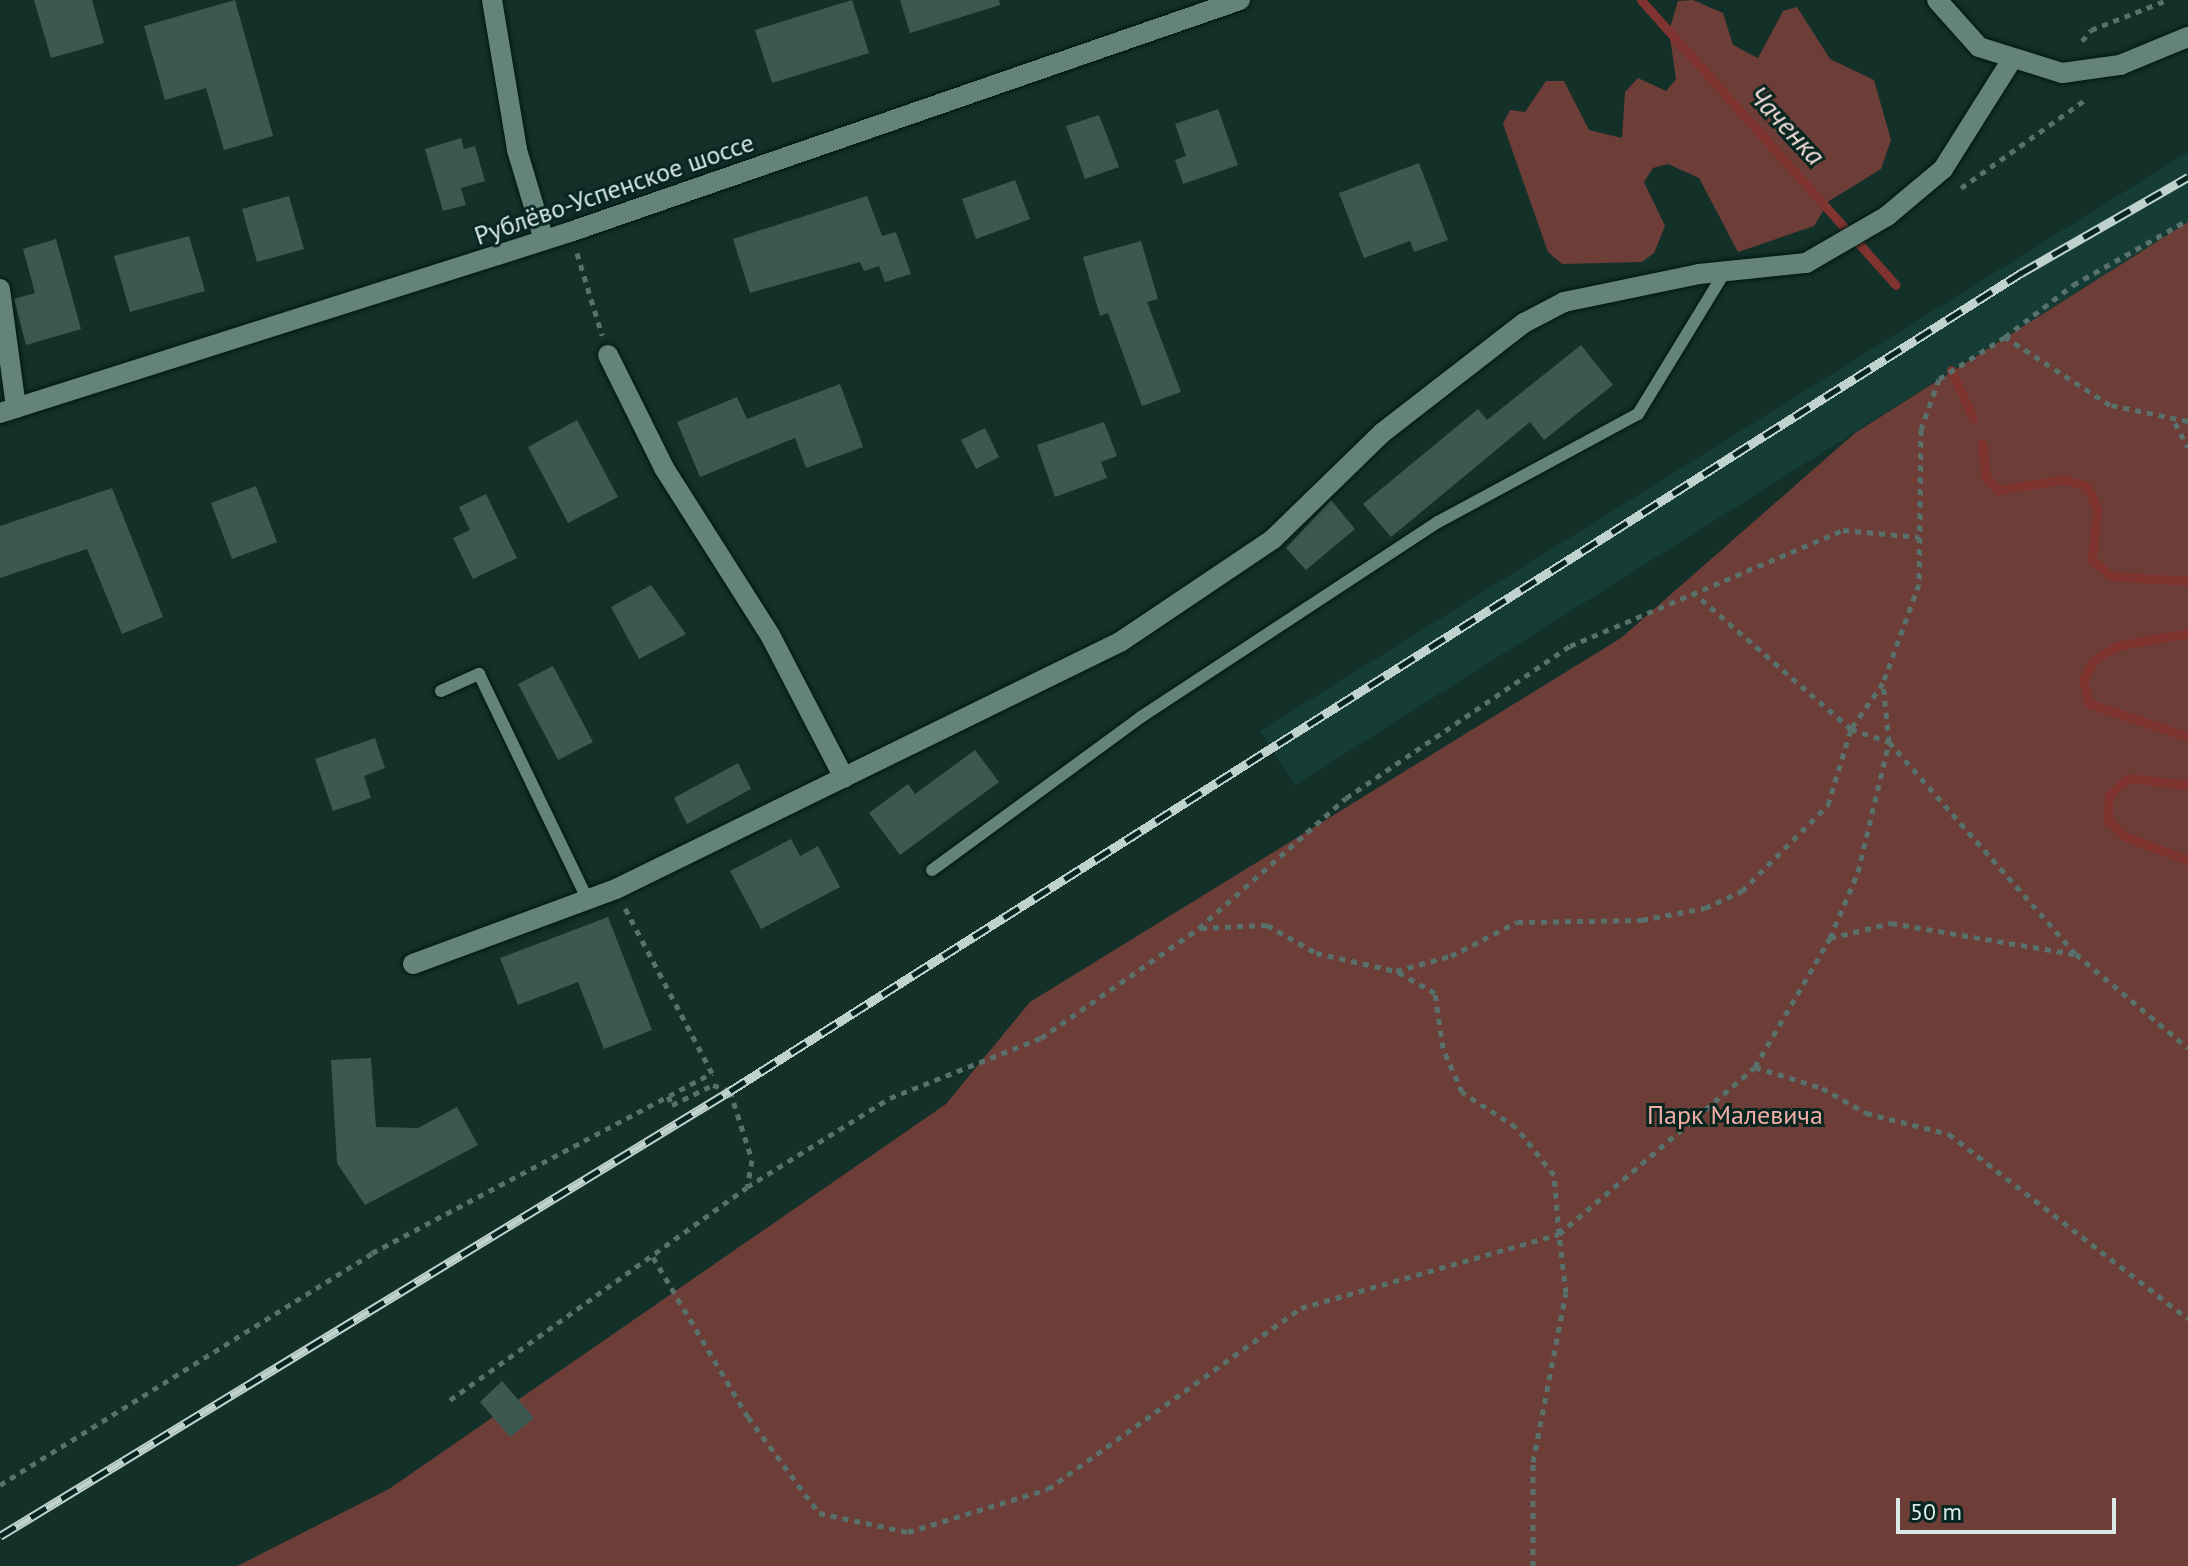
<!DOCTYPE html>
<html>
<head>
<meta charset="utf-8">
<style>
  body { margin:0 }
  #map { position:relative; width:2188px; height:1566px; overflow:hidden; background:#133029; font-family:"PT Sans",sans-serif }
  div>[style] { position:absolute }
  .built>* { inset:0; background:#163d35 }
  .green>* { inset:0; background:#6d3d38 }
  .stream>* { height:9px; margin:-4.5px; padding:0 4.5px; transform-origin:4.5px; border-radius:4.5px; background:#80342f }
  .building>* { inset:0; background:#3c5951 }
  .path>* { height:5px; margin-top:-2.5px; transform-origin:0; background:repeating-linear-gradient(90deg,#58716b 0 6px,transparent 0 12px) }
  .roads { filter:drop-shadow(0 0 2px #001712) drop-shadow(0 0 2px #001712) }
  .service>* { height:12px; margin:-6px; padding:0 6px; transform-origin:6px; border-radius:6px; background:#64837a }
  .minor>* { height:20px; margin:-10px; padding:0 10px; transform-origin:10px; border-radius:10px; background:#64837a }
  .secondary>* { height:20px; margin:-10px; padding:0 10px; transform-origin:10px; border-radius:10px; background:#64837a }
  .rail>* { height:9px; margin-top:-4.5px; transform-origin:0; background:repeating-linear-gradient(90deg,#082620 0 18px,#c0d2ce 0 36px); box-sizing:border-box; border-block:2px solid #c0d2ce }
  span { translate:-50% -50%; white-space:nowrap; text-align:center; line-height:1.15; -webkit-text-stroke:6px #082620; paint-order:stroke }
  .street-label { font-size:26px; color:#daeae6 }
  .park-label { font-size:26px; color:#f2ada6 }
  .water-label { font-size:28px; color:#f6dedb; font-style:italic }
  .scale { position:absolute; left:1896px; top:1498px; width:220px; height:36px; box-sizing:border-box; border:4px solid #daeae6; border-top:0; padding-left:10px; font-size:24px; line-height:28px; white-space:nowrap; color:#daeae6; -webkit-text-stroke:6px #082620; paint-order:stroke }
</style>
</head>
<body>
<div id="map">
  <div class="built">
    <div style="clip-path:polygon(2188px 152px,2188px 222px,1295px 785px,1260px 731px)"></div>
  </div>
  <div class="green">
    <div style="clip-path:polygon(1693px 0,1723px 13px,1733px 45px,1758px 58px,1783px 11px,1797px 7px,1830px 59px,1874px 80px,1891px 140px,1881px 169px,1829px 201px,1814px 226px,1738px 252px,1699px 178px,1668px 164px,1653px 168px,1644px 182px,1665px 226px,1654px 253px,1642px 262px,1562px 264px,1548px 252px,1503px 124px,1510px 110px,1525px 112px,1546px 81px,1564px 81px,1589px 130px,1622px 138px,1625px 92px,1638px 78px,1666px 91px,1676px 79px,1669px 31px,1678px 1px)"></div>
    <div style="clip-path:polygon(2188px 222px,2188px 1566px,237px 1566px,389px 1489px,946px 1104px,1030px 1002px,1621px 638px,1855px 433px)"></div>
  </div>
  <div class="stream">
    <div style="left:1641px;top:0;width:382px;rotate:48.2deg"></div>
    <div style="left:1951px;top:370px;width:53px;rotate:65.4deg"></div>
    <div style="left:1982px;top:444px;width:33px;rotate:83deg"></div>
    <div style="left:1986px;top:477px;width:18px;rotate:47deg"></div>
    <div style="left:1998px;top:490px;width:67px;rotate:-9.5deg"></div>
    <div style="left:2064px;top:479px;width:25px;rotate:18deg"></div>
    <div style="left:2088px;top:487px;width:26px;rotate:69deg"></div>
    <div style="left:2097px;top:511px;width:48px;rotate:95.9deg"></div>
    <div style="left:2092px;top:559px;width:25px;rotate:42deg"></div>
    <div style="left:2111px;top:576px;width:77px;rotate:3.7deg"></div>
    <div style="left:2188px;top:633px;width:71px;rotate:169.5deg"></div>
    <div style="left:2118px;top:646px;width:26px;rotate:151deg"></div>
    <div style="left:2095px;top:659px;width:24px;rotate:120deg"></div>
    <div style="left:2083px;top:680px;width:25px;rotate:74deg"></div>
    <div style="left:2090px;top:704px;width:103px;rotate:18.6deg"></div>
    <div style="left:2188px;top:785px;width:60px;rotate:-173.3deg"></div>
    <div style="left:2128px;top:778px;width:25px;rotate:138deg"></div>
    <div style="left:2109px;top:795px;width:26px;rotate:92deg"></div>
    <div style="left:2108px;top:821px;width:24px;rotate:42deg"></div>
    <div style="left:2126px;top:837px;width:66px;rotate:20.4deg"></div>
  </div>
  <div class="building">
    <div style="clip-path:polygon(34px 0,92px 0,104px 43px,51px 58px)"></div>
    <div style="clip-path:polygon(235px 0,273px 136px,224px 150px,206px 88px,165px 100px,144px 26px)"></div>
    <div style="clip-path:polygon(852px 0,869px 53px,772px 83px,755px 30px)"></div>
    <div style="clip-path:polygon(900px 0,999px 0,1000px 5px,910px 33px)"></div>
    <div style="clip-path:polygon(1218px 109px,1238px 165px,1183px 184px,1175px 160px,1186px 156px,1175px 124px)"></div>
    <div style="clip-path:polygon(1099px 115px,1119px 167px,1085px 179px,1066px 126px)"></div>
    <div style="clip-path:polygon(461px 138px,464px 149px,475px 146px,485px 181px,461px 188px,466px 205px,443px 211px,425px 149px)"></div>
    <div style="clip-path:polygon(1419px 163px,1448px 240px,1414px 252px,1410px 241px,1364px 258px,1339px 193px)"></div>
    <div style="clip-path:polygon(1015px 180px,1030px 219px,976px 239px,962px 199px)"></div>
    <div style="clip-path:polygon(289px 196px,304px 249px,257px 262px,242px 209px)"></div>
    <div style="clip-path:polygon(867px 196px,882px 236px,896px 232px,911px 274px,885px 282px,879px 266px,864px 271px,860px 262px,750px 293px,733px 239px)"></div>
    <div style="clip-path:polygon(189px 236px,205px 291px,130px 312px,114px 256px)"></div>
    <div style="clip-path:polygon(56px 239px,81px 329px,26px 345px,14px 299px,35px 293px,23px 249px)"></div>
    <div style="clip-path:polygon(1141px 241px,1158px 299px,1147px 302px,1181px 392px,1142px 406px,1108px 313px,1100px 316px,1083px 257px)"></div>
    <div style="clip-path:polygon(1581px 345px,1613px 385px,1544px 440px,1530px 422px,1391px 537px,1363px 504px,1478px 409px,1487px 420px)"></div>
    <div style="clip-path:polygon(840px 384px,863px 447px,806px 468px,795px 438px,700px 477px,677px 422px,737px 397px,747px 419px)"></div>
    <div style="clip-path:polygon(577px 420px,618px 497px,568px 523px,528px 447px)"></div>
    <div style="clip-path:polygon(1104px 422px,1117px 456px,1101px 462px,1107px 478px,1055px 497px,1037px 445px)"></div>
    <div style="clip-path:polygon(985px 428px,999px 457px,976px 469px,961px 440px)"></div>
    <div style="clip-path:polygon(256px 486px,277px 542px,232px 559px,211px 503px)"></div>
    <div style="clip-path:polygon(112px 488px,163px 617px,122px 634px,87px 549px,0 578px,0 526px)"></div>
    <div style="clip-path:polygon(486px 494px,517px 558px,473px 579px,453px 538px,470px 530px,459px 507px)"></div>
    <div style="clip-path:polygon(1331px 500px,1355px 529px,1306px 570px,1286px 548px)"></div>
    <div style="clip-path:polygon(651px 585px,686px 634px,639px 659px,611px 607px)"></div>
    <div style="clip-path:polygon(553px 666px,593px 742px,558px 760px,518px 684px)"></div>
    <div style="clip-path:polygon(375px 738px,385px 768px,364px 776px,371px 798px,333px 811px,315px 759px)"></div>
    <div style="clip-path:polygon(975px 750px,999px 782px,900px 855px,869px 813px,908px 784px,915px 794px)"></div>
    <div style="clip-path:polygon(738px 763px,751px 789px,687px 824px,674px 798px)"></div>
    <div style="clip-path:polygon(791px 839px,800px 856px,818px 846px,840px 887px,761px 929px,730px 871px)"></div>
    <div style="clip-path:polygon(608px 917px,652px 1030px,604px 1049px,578px 982px,518px 1005px,500px 958px)"></div>
    <div style="clip-path:polygon(371px 1058px,376px 1127px,418px 1128px,457px 1107px,478px 1145px,365px 1205px,337px 1163px,331px 1060px)"></div>
    <div style="clip-path:polygon(502px 1381px,534px 1418px,510px 1437px,480px 1402px)"></div>
  </div>
  <div class="path">
    <div style="left:2082px;top:41px;width:14px;rotate:-51deg"></div>
    <div style="left:2091px;top:30px;width:82px;rotate:-21.5deg"></div>
    <div style="left:1961px;top:188px;width:152px;rotate:-35.4deg"></div>
    <div style="left:577px;top:253px;width:86px;rotate:73deg"></div>
    <div style="left:2005px;top:337px;width:86px;rotate:-37.4deg"></div>
    <div style="left:2073px;top:285px;width:132px;rotate:-29.5deg"></div>
    <div style="left:2188px;top:421px;width:80px;rotate:-168.4deg"></div>
    <div style="left:2110px;top:405px;width:125px;rotate:-147.1deg"></div>
    <div style="left:2005px;top:337px;width:78px;rotate:147.5deg"></div>
    <div style="left:1939px;top:379px;width:53px;rotate:109.8deg"></div>
    <div style="left:1921px;top:429px;width:155px;rotate:90.7deg"></div>
    <div style="left:1919px;top:584px;width:105px;rotate:110deg"></div>
    <div style="left:1883px;top:683px;width:56px;rotate:124.8deg"></div>
    <div style="left:1851px;top:729px;width:40px;rotate:18.9deg"></div>
    <div style="left:1889px;top:742px;width:283px;rotate:48.6deg"></div>
    <div style="left:2076px;top:954px;width:146px;rotate:40deg"></div>
    <div style="left:2175px;top:423px;width:27px;rotate:62deg"></div>
    <div style="left:1201px;top:928px;width:66px;rotate:-2.6deg"></div>
    <div style="left:1267px;top:925px;width:56px;rotate:29.7deg"></div>
    <div style="left:1316px;top:953px;width:82px;rotate:12.7deg"></div>
    <div style="left:1396px;top:971px;width:57px;rotate:-15.3deg"></div>
    <div style="left:1451px;top:956px;width:74px;rotate:-27.3deg"></div>
    <div style="left:1517px;top:922px;width:125px;rotate:-0.9deg"></div>
    <div style="left:1642px;top:920px;width:64px;rotate:-10.8deg"></div>
    <div style="left:1705px;top:908px;width:41px;rotate:-24.7deg"></div>
    <div style="left:1742px;top:891px;width:122px;rotate:-45deg"></div>
    <div style="left:1828px;top:805px;width:79px;rotate:-73.2deg"></div>
    <div style="left:1851px;top:729px;width:208px;rotate:-139.1deg"></div>
    <div style="left:1830px;top:938px;width:63px;rotate:-13.8deg"></div>
    <div style="left:1891px;top:923px;width:187px;rotate:9.6deg"></div>
    <div style="left:1755px;top:1067px;width:70px;rotate:17.4deg"></div>
    <div style="left:1822px;top:1088px;width:51px;rotate:29.6deg"></div>
    <div style="left:1866px;top:1113px;width:86px;rotate:14.2deg"></div>
    <div style="left:1949px;top:1134px;width:302px;rotate:37.7deg"></div>
    <div style="left:668px;top:1096px;width:10px;rotate:66deg"></div>
    <div style="left:672px;top:1105px;width:46px;rotate:-26deg"></div>
    <div style="left:713px;top:1085px;width:18px;rotate:19deg"></div>
    <div style="left:730px;top:1091px;width:72px;rotate:72.3deg"></div>
    <div style="left:752px;top:1160px;width:27px;rotate:100deg"></div>
    <div style="left:653px;top:1257px;width:186px;rotate:59.3deg"></div>
    <div style="left:748px;top:1417px;width:119px;rotate:53.5deg"></div>
    <div style="left:819px;top:1513px;width:91px;rotate:12.1deg"></div>
    <div style="left:908px;top:1532px;width:146px;rotate:-17.1deg"></div>
    <div style="left:1048px;top:1489px;width:311px;rotate:-35.6deg"></div>
    <div style="left:1301px;top:1308px;width:268px;rotate:-16deg"></div>
    <div style="left:1559px;top:1234px;width:59px;rotate:-94.8deg"></div>
    <div style="left:1554px;top:1175px;width:61px;rotate:-128.4deg"></div>
    <div style="left:1516px;top:1127px;width:64px;rotate:-147.1deg"></div>
    <div style="left:1462px;top:1092px;width:48px;rotate:-113.4deg"></div>
    <div style="left:1443px;top:1048px;width:56px;rotate:-98.3deg"></div>
    <div style="left:1435px;top:993px;width:45px;rotate:-150.6deg"></div>
    <div style="left:450px;top:1400px;width:365px;rotate:-35.6deg"></div>
    <div style="left:747px;top:1187px;width:168px;rotate:-31.9deg"></div>
    <div style="left:890px;top:1098px;width:162px;rotate:-21.7deg"></div>
    <div style="left:1041px;top:1038px;width:193px;rotate:-34.8deg"></div>
    <div style="left:1199px;top:928px;width:196px;rotate:-41.5deg"></div>
    <div style="left:1346px;top:798px;width:271px;rotate:-34.2deg"></div>
    <div style="left:1570px;top:646px;width:297px;rotate:-23deg"></div>
    <div style="left:1843px;top:530px;width:76px;rotate:5.3deg"></div>
    <div style="left:0;top:1485px;width:438px;rotate:-31.9deg"></div>
    <div style="left:372px;top:1253px;width:385px;rotate:-27.9deg"></div>
    <div style="left:712px;top:1073px;width:187px;rotate:-117.8deg"></div>
    <div style="left:1533px;top:1566px;width:104px;rotate:-90deg"></div>
    <div style="left:1533px;top:1462px;width:172px;rotate:-79deg"></div>
    <div style="left:1566px;top:1293px;width:59px;rotate:-96.8deg"></div>
    <div style="left:1559px;top:1234px;width:257px;rotate:-40.4deg"></div>
    <div style="left:1755px;top:1067px;width:149px;rotate:-59.8deg"></div>
    <div style="left:1830px;top:938px;width:72px;rotate:-67deg"></div>
    <div style="left:1858px;top:872px;width:134px;rotate:-76.6deg"></div>
    <div style="left:1889px;top:742px;width:59px;rotate:-95.8deg"></div>
  </div>
  <div class="roads">
    <div class="service">
      <div style="left:441px;top:691px;width:42px;rotate:-24.1deg"></div>
      <div style="left:479px;top:674px;width:251px;rotate:64.3deg"></div>
      <div style="left:932px;top:870px;width:259px;rotate:-36.2deg"></div>
      <div style="left:1141px;top:717px;width:355px;rotate:-33.3deg"></div>
      <div style="left:1438px;top:522px;width:227px;rotate:-28.4deg"></div>
      <div style="left:1638px;top:414px;width:165px;rotate:-58.6deg"></div>
    </div>
    <div class="minor">
      <div style="left:492px;top:0;width:152px;rotate:80.5deg"></div>
      <div style="left:517px;top:150px;width:94px;rotate:73.3deg"></div>
      <div style="left:1937px;top:0;width:63px;rotate:48.2deg"></div>
      <div style="left:1979px;top:47px;width:87px;rotate:17.4deg"></div>
      <div style="left:2062px;top:73px;width:59px;rotate:-7.9deg"></div>
      <div style="left:2120px;top:65px;width:74px;rotate:-22.4deg"></div>
      <div style="left:0;top:289px;width:120px;rotate:82.3deg"></div>
      <div style="left:608px;top:355px;width:126px;rotate:63.6deg"></div>
      <div style="left:664px;top:468px;width:198px;rotate:57.6deg"></div>
      <div style="left:770px;top:635px;width:161px;rotate:62.6deg"></div>
      <div style="left:413px;top:964px;width:216px;rotate:-20.3deg"></div>
      <div style="left:616px;top:889px;width:561px;rotate:-26.11deg"></div>
      <div style="left:1120px;top:642px;width:184px;rotate:-33.9deg"></div>
      <div style="left:1273px;top:539px;width:152px;rotate:-44.2deg"></div>
      <div style="left:1382px;top:433px;width:180px;rotate:-37.8deg"></div>
      <div style="left:1524px;top:323px;width:45px;rotate:-27.7deg"></div>
      <div style="left:1564px;top:302px;width:138px;rotate:-11.7deg"></div>
      <div style="left:1699px;top:274px;width:108px;rotate:-5.9deg"></div>
      <div style="left:1806px;top:263px;width:94px;rotate:-30.1deg"></div>
      <div style="left:1887px;top:216px;width:73px;rotate:-40deg"></div>
      <div style="left:1943px;top:169px;width:128px;rotate:-57.8deg"></div>
    </div>
    <div class="secondary">
      <div style="left:0;top:413px;width:598px;rotate:-17.62deg"></div>
      <div style="left:570px;top:232px;width:709px;rotate:-19.1deg"></div>
    </div>
  </div>
  <div class="rail">
    <div style="left:0;top:1536px;width:855px;rotate:-31.37deg"></div>
    <div style="left:730px;top:1091px;width:1528px;rotate:-32.36deg"></div>
    <div style="left:2021px;top:273px;width:193px;rotate:-29.9deg"></div>
  </div>
  <div class="street-label">
    <span style="left:614px;top:189px;rotate:-19deg">Рублёво-Успенское шоссе</span>
  </div>
  <div class="park-label">
    <span style="left:1735px;top:1115px">Парк Малевича</span>
  </div>
  <div class="water-label">
    <span style="left:1787px;top:125px;rotate:47deg">Чаченка</span>
  </div>
  <div class="scale">50 m</div>
</div>
</body>
</html>
